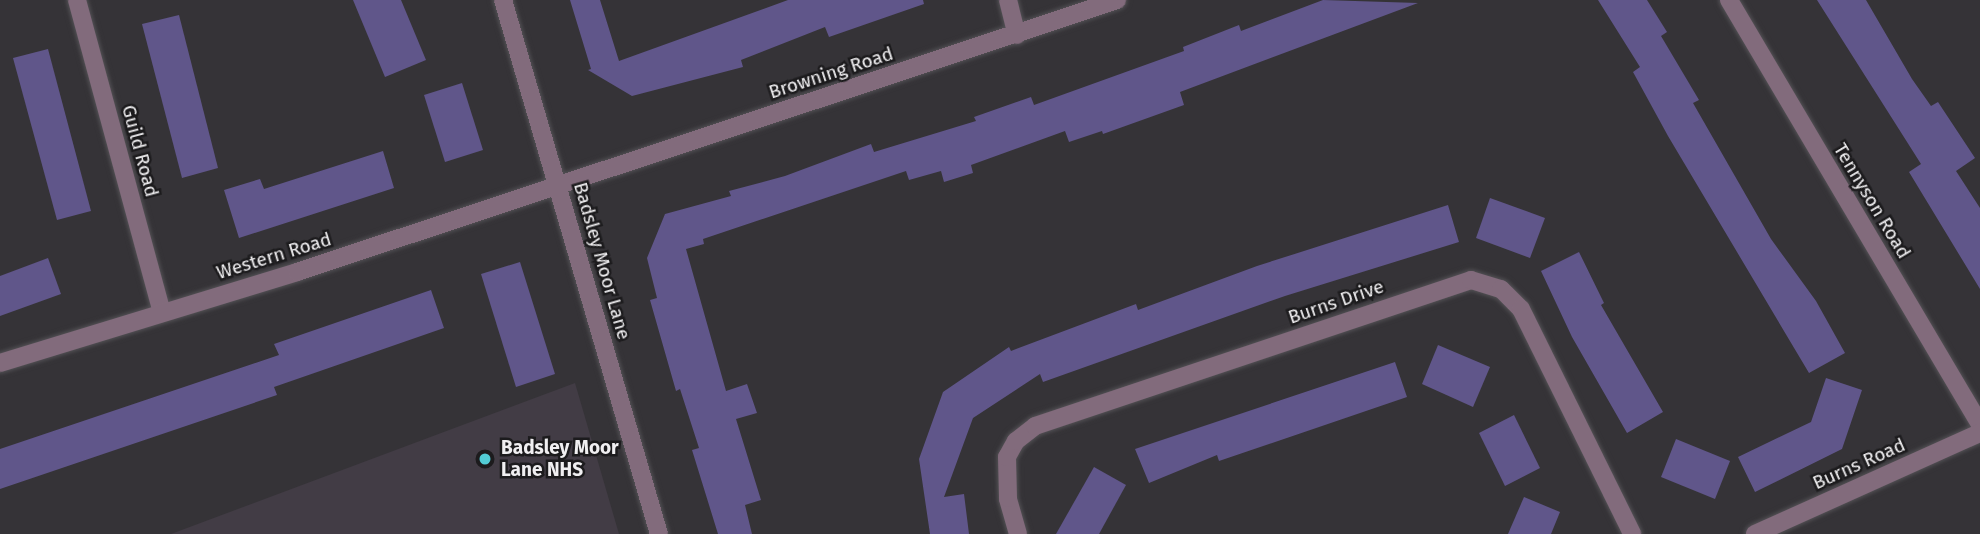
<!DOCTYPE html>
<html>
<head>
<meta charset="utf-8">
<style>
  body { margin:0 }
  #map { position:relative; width:1980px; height:534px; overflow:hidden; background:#353337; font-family:"Fira Sans",sans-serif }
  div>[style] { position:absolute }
  .built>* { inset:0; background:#423c45 }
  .building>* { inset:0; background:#60568a }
  .roads { filter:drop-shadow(0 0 2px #535155) drop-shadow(0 0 2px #535155) }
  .street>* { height:18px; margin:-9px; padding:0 9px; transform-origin:9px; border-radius:9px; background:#826b7c }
  .dots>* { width:19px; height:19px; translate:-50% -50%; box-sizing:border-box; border:4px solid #1c1b1d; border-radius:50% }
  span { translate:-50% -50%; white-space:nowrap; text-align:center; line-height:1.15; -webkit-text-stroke:5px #1c1b1d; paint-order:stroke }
  .street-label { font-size:19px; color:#f0eff1 }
  .poi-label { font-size:19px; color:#f0eff1; font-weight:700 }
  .left { translate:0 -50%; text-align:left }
</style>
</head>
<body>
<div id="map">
  <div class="built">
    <div style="clip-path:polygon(575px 383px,619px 534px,171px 534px)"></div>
  </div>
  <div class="building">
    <div style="clip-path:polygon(353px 0,401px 0,426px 60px,385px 77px)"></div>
    <div style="clip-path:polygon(570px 0,600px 0,619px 61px,788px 0,923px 0,924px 4px,829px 37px,825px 27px,741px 60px,743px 67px,632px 96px,588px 70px,591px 69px)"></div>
    <div style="clip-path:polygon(1323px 0,1418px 3px,1180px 92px,1184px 105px,1103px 134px,1102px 131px,1069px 142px,1065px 131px,971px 165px,973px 173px,944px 182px,941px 171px,909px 180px,906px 171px,703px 239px,704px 244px,686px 249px,726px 391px,747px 384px,757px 413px,736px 419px,761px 500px,745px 505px,752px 534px,718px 534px,692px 450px,699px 448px,680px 389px,676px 391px,650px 300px,657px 298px,647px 258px,665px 214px,731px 196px,729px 191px,785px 176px,871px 144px,874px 152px,976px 121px,974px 117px,1031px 97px,1034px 105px,1184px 51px,1183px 47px,1239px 25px,1241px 31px)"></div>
    <div style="clip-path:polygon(1598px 0,1647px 0,1667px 32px,1661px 36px,1699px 100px,1693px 103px,1771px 239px,1816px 301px,1845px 353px,1809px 373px,1668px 136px,1633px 72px,1640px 67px)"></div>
    <div style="clip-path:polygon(1817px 0,1866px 0,1912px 79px,1931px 106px,1938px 102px,1975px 158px,1956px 171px,1980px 208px,1980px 289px,1909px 172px,1921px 164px)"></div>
    <div style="clip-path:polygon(179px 15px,218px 168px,182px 178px,142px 24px)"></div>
    <div style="clip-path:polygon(48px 49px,91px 211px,57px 220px,13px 58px)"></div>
    <div style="clip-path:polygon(462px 83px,483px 150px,445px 162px,424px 95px)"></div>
    <div style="clip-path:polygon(383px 151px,394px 188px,239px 238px,224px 190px,260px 179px,264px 189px)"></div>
    <div style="clip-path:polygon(1490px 198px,1545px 218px,1530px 258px,1476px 238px)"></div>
    <div style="clip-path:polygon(1448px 205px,1459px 242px,1285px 296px,1043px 382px,1040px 374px,973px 418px,944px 497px,964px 494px,969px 534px,930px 534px,919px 459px,943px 392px,1009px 347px,1011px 351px,1136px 304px,1138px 310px,1257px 266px)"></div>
    <div style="clip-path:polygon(1579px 252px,1604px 303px,1601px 305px,1663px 412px,1627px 433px,1572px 337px,1541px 271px)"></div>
    <div style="clip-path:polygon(48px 258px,61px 294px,0 316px,0 276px)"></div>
    <div style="clip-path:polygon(520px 262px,555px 374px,516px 387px,481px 274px)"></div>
    <div style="clip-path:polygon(431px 290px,444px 328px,274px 387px,277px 395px,0 489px,0 449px,279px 355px,274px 344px)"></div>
    <div style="clip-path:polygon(1438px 345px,1490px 367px,1473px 407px,1422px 384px)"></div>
    <div style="clip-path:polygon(1395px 362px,1407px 397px,1219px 461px,1217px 455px,1149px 483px,1135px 449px)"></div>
    <div style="clip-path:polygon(1826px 378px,1862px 390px,1842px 449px,1755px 492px,1738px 457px,1811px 422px)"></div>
    <div style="clip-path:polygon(1514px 415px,1540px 468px,1505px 486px,1479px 433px)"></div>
    <div style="clip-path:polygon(1676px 439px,1730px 461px,1715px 499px,1661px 477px)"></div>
    <div style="clip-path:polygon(1094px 467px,1126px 485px,1099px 534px,1056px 534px)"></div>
    <div style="clip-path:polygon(1524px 497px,1560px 512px,1551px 534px,1508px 534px)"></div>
  </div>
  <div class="roads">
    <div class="street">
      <div style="left:77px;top:0;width:323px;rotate:74.8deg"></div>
      <div style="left:503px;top:0;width:556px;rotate:73.72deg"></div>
      <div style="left:1008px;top:0;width:36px;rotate:76deg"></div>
      <div style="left:1729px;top:0;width:493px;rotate:59.4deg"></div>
      <div style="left:0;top:363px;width:311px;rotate:-17deg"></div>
      <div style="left:297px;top:272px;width:864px;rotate:-18.35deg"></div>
      <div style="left:1018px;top:534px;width:37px;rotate:-106deg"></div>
      <div style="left:1008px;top:498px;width:41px;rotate:-91.4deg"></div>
      <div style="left:1007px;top:457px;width:18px;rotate:-61deg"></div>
      <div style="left:1016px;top:441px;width:24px;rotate:-38deg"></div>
      <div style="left:1035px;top:426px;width:460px;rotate:-18.5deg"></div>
      <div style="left:1471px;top:280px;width:31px;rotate:17deg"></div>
      <div style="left:1501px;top:289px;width:28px;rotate:45deg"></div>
      <div style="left:1521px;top:309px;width:251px;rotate:63.7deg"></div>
      <div style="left:1755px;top:534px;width:247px;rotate:-24.2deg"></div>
    </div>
  </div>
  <div class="dots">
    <div style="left:485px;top:459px;background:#52ccd5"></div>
  </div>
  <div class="street-label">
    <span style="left:831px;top:73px;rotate:-18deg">Browning Road</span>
    <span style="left:140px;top:151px;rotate:75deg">Guild Road</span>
    <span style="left:1872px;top:201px;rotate:59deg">Tennyson Road</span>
    <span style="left:274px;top:256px;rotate:-17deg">Western Road</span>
    <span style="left:602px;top:261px;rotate:74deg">Badsley Moor Lane</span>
    <span style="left:1336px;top:302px;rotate:-19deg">Burns Drive</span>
    <span style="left:1859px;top:464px;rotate:-24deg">Burns Road</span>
  </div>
  <div class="poi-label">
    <span class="left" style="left:501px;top:459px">Badsley Moor<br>Lane NHS</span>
  </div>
</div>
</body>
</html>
